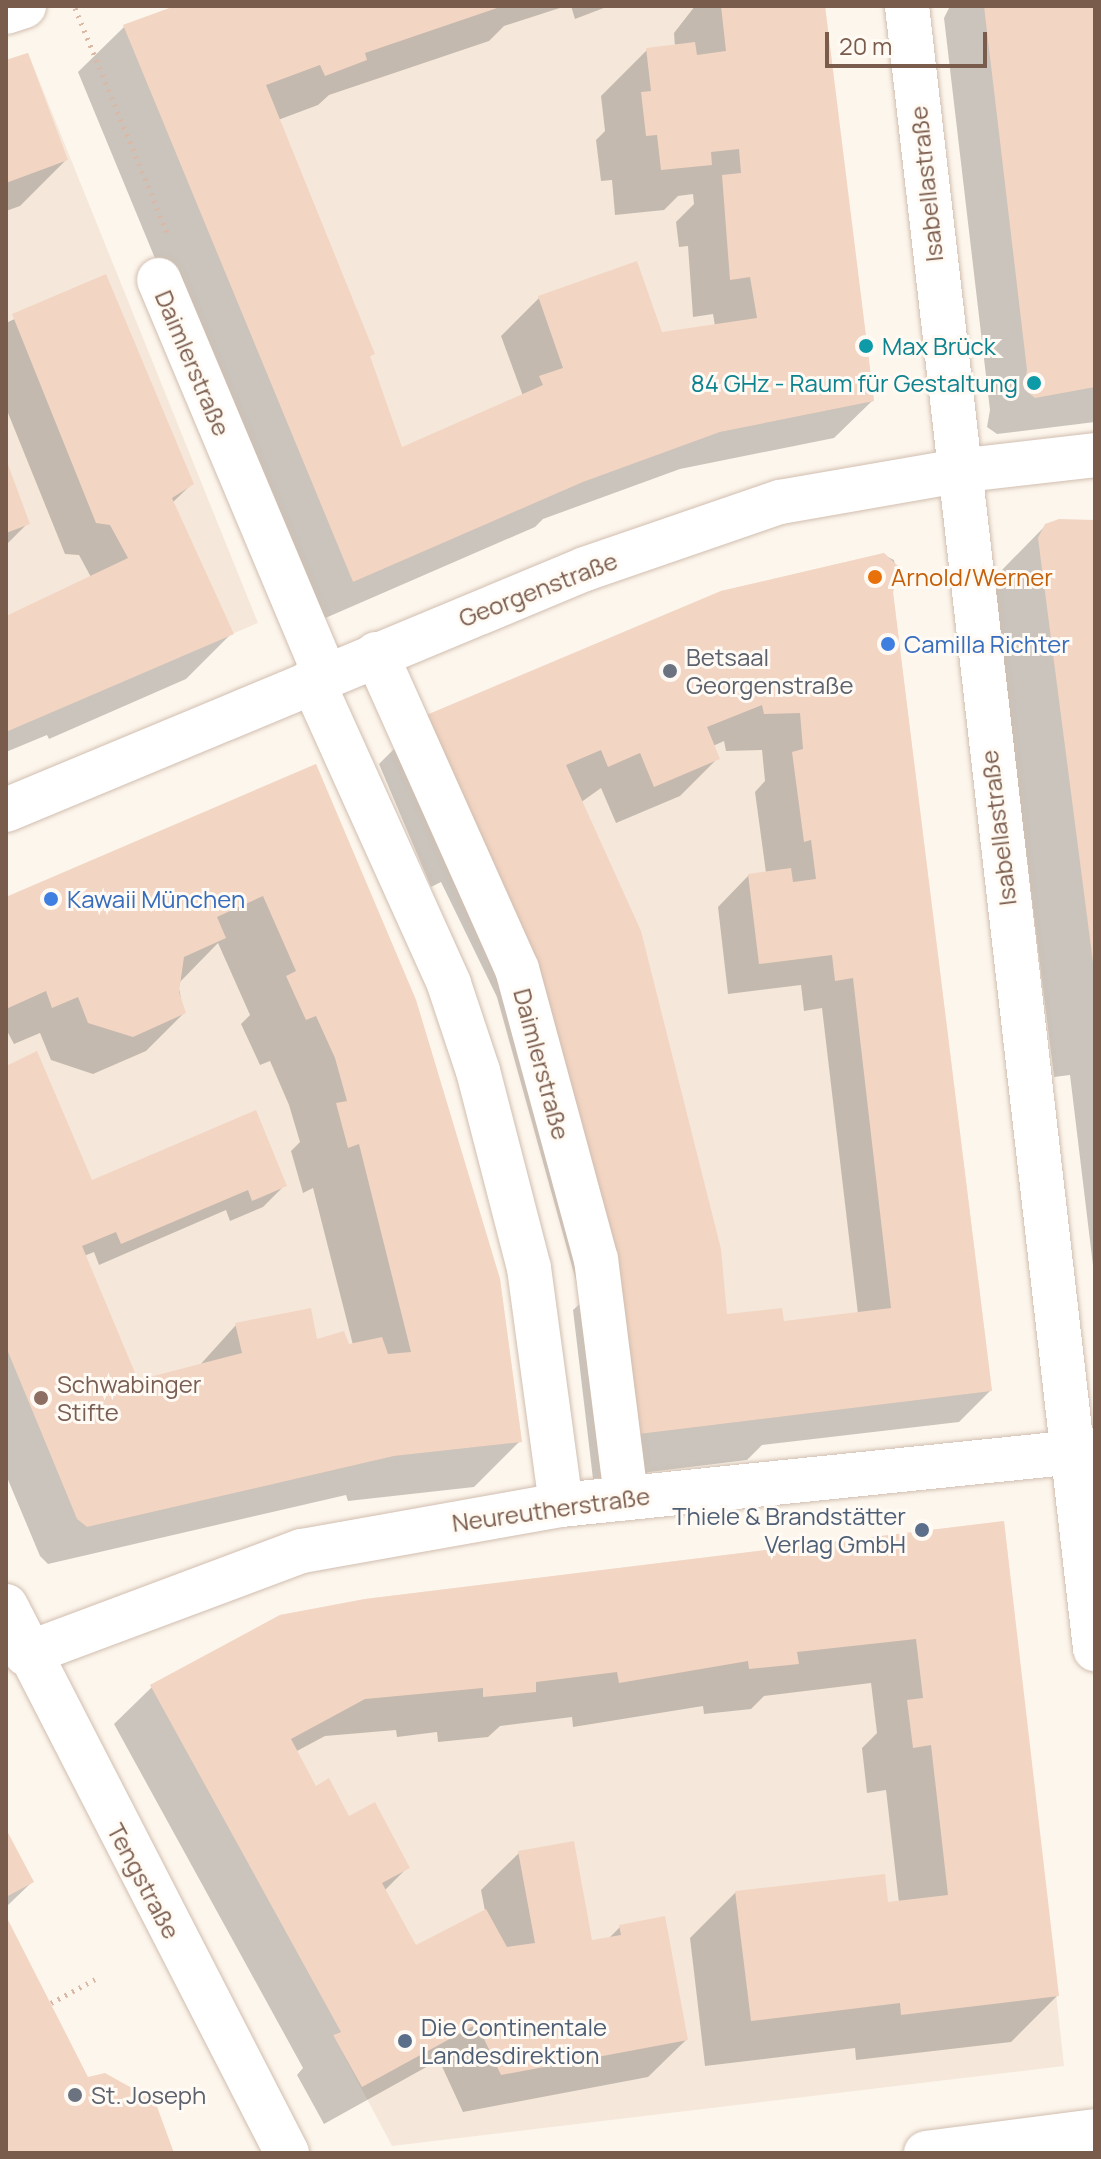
<!DOCTYPE html>
<html>
<head>
<meta charset="utf-8">
<style>
  body { margin:0 }
  #map { position:relative; width:1101px; height:2159px; overflow:hidden; background:#fdf6ec; font-family:Manrope,sans-serif }
  div>[style] { position:absolute }
  .residential>* { inset:0; background:#f5e8da }
  .shadow>* { inset:0; background:#0003 }
  .building>* { inset:0; background:#f3d5c3 }
  .path>* { height:5px; margin-top:-2.5px; transform-origin:0; background:repeating-linear-gradient(90deg,#d9b8a5 0 2px,transparent 0 8px) }
  .roads { filter:drop-shadow(0 0 2px #d1beb0) drop-shadow(0 0 2px #d1beb0) }
  .minor>* { height:44px; margin:-22px; padding:0 22px; transform-origin:22px; border-radius:22px; background:#fff }
  .dots>* { width:22px; height:22px; translate:-50% -50%; box-sizing:border-box; border:4px solid #fffaf3; border-radius:50% }
  span { translate:-50% -50%; white-space:nowrap; text-align:center; line-height:1.15; -webkit-text-stroke:6px #fffaf3; paint-order:stroke }
  .street-label { font-size:24px; color:#7a5c4d }
  .culture-label { font-size:24px; color:#0d838f }
  .left { translate:0 -50%; text-align:left }
  .right { translate:-100% -50%; text-align:right }
  .food-label { font-size:24px; color:#c56008 }
  .shop-label { font-size:24px; color:#366cbe }
  .worship-label { font-size:24px; color:#5b616d }
  .education-label { font-size:24px; color:#785e54 }
  .service-label { font-size:24px; color:#4e5e75 }
  .frame { position:absolute; inset:0; border:8px solid #7a5c4d; pointer-events:none }
  .scale { position:absolute; left:825px; top:32px; width:162px; height:36px; box-sizing:border-box; border:4px solid #7a5c4d; border-top:0; padding-left:10px; font-size:24px; line-height:28px; white-space:nowrap; color:#7a5c4d; -webkit-text-stroke:6px #fffaf3; paint-order:stroke }
</style>
</head>
<body>
<div id="map">
  <div class="residential">
    <div style="clip-path:polygon(175px 6px,825px 6px,874px 401px,720px 432px,583px 482px,353px 582px,123px 25px)"></div>
    <div style="clip-path:polygon(28px 53px,258px 623px,6px 732px,6px 60px)"></div>
    <div style="clip-path:polygon(884px 553px,901px 569px,893px 592px,992px 1391px,639px 1434px,495px 686px,721px 591px)"></div>
    <div style="clip-path:polygon(316px 764px,416px 1000px,500px 1279px,522px 1442px,394px 1456px,87px 1527px,77px 1519px,6px 1347px,6px 897px)"></div>
    <div style="clip-path:polygon(1004px 1521px,1064px 2066px,392px 2146px,333px 2035px,341px 2031px,150px 1685px,280px 1615px,365px 1599px)"></div>
  </div>
  <div class="shadow">
    <div style="clip-path:polygon(183px 6px,566px 6px,504px 26px,489px 41px,329px 95px,318px 105px,278px 120px,373px 353px,368px 358px,401px 450px,523px 396px,501px 336px,539px 298px,636px 263px,661px 334px,715px 326px,713px 314px,693px 317px,688px 246px,679px 247px,676px 222px,694px 204px,693px 194px,678px 196px,664px 210px,615px 215px,612px 180px,601px 181px,596px 140px,605px 131px,601px 96px,647px 50px,675px 47px,674px 33px,695px 6px,823px 6px,872px 401px,834px 438px,680px 469px,543px 519px,535px 527px,307px 626px,78px 72px,124px 27px)"></div>
    <div style="clip-path:polygon(571px 6px,609px 6px,575px 19px)"></div>
    <div style="clip-path:polygon(950px 6px,1095px 6px,1095px 422px,997px 434px,987px 427px,990px 410px,944px 18px)"></div>
    <div style="clip-path:polygon(6px 62px,66px 160px,20px 206px,6px 211px)"></div>
    <div style="clip-path:polygon(105px 277px,192px 484px,172px 503px,232px 633px,186px 679px,49px 739px,47px 735px,6px 752px,6px 618px,92px 579px,79px 555px,65px 554px,6px 408px,6px 323px)"></div>
    <div style="clip-path:polygon(6px 464px,28px 523px,6px 545px)"></div>
    <div style="clip-path:polygon(1095px 521px,1095px 1282px,1070px 1075px,1054px 1077px,993px 585px,1000px 572px,1046px 525px)"></div>
    <div style="clip-path:polygon(evenodd,884px 555px,894px 560px,898px 581px,891px 591px,990px 1391px,959px 1422px,762px 1445px,747px 1460px,593px 1479px,573px 1310px,582px 1302px,497px 997px,441px 882px,431px 887px,379px 764px,425px 718px,884px 555px,724px 741px,726px 751px,762px 750px,765px 781px,755px 792px,766px 873px,749px 875px,718px 907px,728px 994px,801px 985px,804px 1011px,822px 1008px,858px 1314px,782px 1326px,726px 1316px,580px 803px,601px 788px,616px 823px,680px 796px,718px 758px,713px 746px,724px 741px)"></div>
    <div style="clip-path:polygon(315px 767px,520px 1441px,474px 1487px,348px 1501px,346px 1495px,48px 1564px,40px 1556px,6px 1475px,6px 1067px,91px 1182px,285px 1185px,263px 1207px,230px 1221px,226px 1210px,99px 1265px,94px 1252px,84px 1256px,137px 1382px,199px 1366px,236px 1325px,353px 1345px,313px 1188px,303px 1193px,291px 1151px,300px 1142px,289px 1105px,270px 1061px,260px 1065px,241px 1024px,250px 1015px,218px 943px,178px 984px,184px 1013px,146px 1051px,93px 1074px,51px 1060px,40px 1033px,14px 1044px,6px 1029px,6px 899px)"></div>
    <div style="clip-path:polygon(1003px 1524px,1057px 1996px,1011px 2042px,856px 2060px,855px 2048px,705px 2066px,690px 1938px,736px 1892px,899px 1903px,886px 1790px,867px 1793px,862px 1748px,877px 1733px,871px 1683px,764px 1696px,751px 1709px,704px 1714px,703px 1706px,573px 1727px,572px 1717px,500px 1726px,488px 1737px,438px 1742px,437px 1732px,397px 1737px,396px 1730px,325px 1736px,295px 1752px,315px 1789px,408px 1867px,384px 1891px,416px 1948px,485px 1911px,481px 1890px,519px 1853px,590px 1943px,608px 1939px,620px 1927px,686px 2040px,648px 2077px,463px 2112px,439px 2060px,324px 2124px,297px 2075px,303px 2068px,114px 1724px,152px 1687px)"></div>
    <div style="clip-path:polygon(6px 1833px,32px 1882px,6px 1907px)"></div>
  </div>
  <div class="building">
    <div style="clip-path:polygon(175px 6px,503px 6px,365px 53px,367px 60px,325px 76px,320px 65px,266px 85px,375px 354px,370px 356px,402px 447px,543px 385px,539px 376px,563px 368px,538px 296px,637px 261px,662px 332px,757px 318px,750px 277px,730px 280px,722px 175px,741px 173px,739px 149px,711px 152px,712px 165px,661px 170px,657px 135px,646px 136px,641px 92px,651px 91px,646px 48px,695px 42px,697px 55px,726px 51px,721px 6px,825px 6px,874px 401px,720px 432px,583px 482px,353px 582px,123px 25px)"></div>
    <div style="clip-path:polygon(984px 6px,1095px 6px,1095px 387px,1035px 398px,1024px 389px,1027px 370px)"></div>
    <div style="clip-path:polygon(28px 53px,68px 160px,6px 183px,6px 60px)"></div>
    <div style="clip-path:polygon(106px 274px,194px 484px,172px 498px,234px 634px,6px 732px,6px 616px,128px 558px,110px 525px,96px 523px,12px 314px)"></div>
    <div style="clip-path:polygon(6px 459px,30px 524px,6px 533px)"></div>
    <div style="clip-path:polygon(1059px 519px,1095px 520px,1095px 978px,1038px 538px,1045px 524px)"></div>
    <div style="clip-path:polygon(evenodd,884px 553px,901px 569px,893px 592px,992px 1391px,639px 1434px,424px 716px,721px 591px,884px 553px,762px 705px,764px 714px,800px 713px,803px 749px,792px 752px,804px 842px,811px 840px,816px 879px,793px 882px,791px 868px,748px 874px,759px 964px,832px 955px,835px 981px,853px 978px,891px 1308px,784px 1321px,782px 1308px,727px 1314px,721px 1249px,641px 931px,566px 765px,601px 750px,608px 767px,640px 753px,654px 787px,720px 759px,707px 727px,762px 705px)"></div>
    <div style="clip-path:polygon(316px 764px,416px 1000px,500px 1279px,522px 1442px,394px 1456px,87px 1527px,77px 1519px,6px 1347px,6px 1066px,37px 1051px,92px 1180px,256px 1110px,287px 1186px,252px 1201px,248px 1190px,121px 1244px,116px 1232px,82px 1246px,138px 1380px,242px 1353px,235px 1323px,311px 1308px,317px 1339px,344px 1331px,349px 1344px,382px 1337px,388px 1354px,411px 1352px,359px 1144px,348px 1148px,336px 1103px,347px 1101px,335px 1058px,316px 1016px,306px 1020px,286px 976px,296px 971px,263px 896px,217px 917px,226px 938px,184px 957px,179px 992px,186px 1013px,133px 1037px,88px 1023px,78px 997px,52px 1008px,46px 991px,6px 1009px,6px 897px)"></div>
    <div style="clip-path:polygon(1004px 1521px,1059px 1996px,901px 2015px,900px 2003px,751px 2021px,735px 1891px,885px 1874px,888px 1902px,948px 1895px,931px 1745px,913px 1748px,907px 1700px,923px 1698px,916px 1639px,797px 1652px,799px 1664px,749px 1669px,748px 1661px,619px 1683px,617px 1672px,536px 1682px,536px 1692px,483px 1697px,483px 1688px,365px 1699px,291px 1739px,316px 1786px,329px 1778px,349px 1816px,375px 1802px,410px 1868px,382px 1883px,416px 1945px,486px 1909px,507px 1947px,535px 1943px,518px 1851px,574px 1841px,592px 1940px,621px 1935px,619px 1925px,665px 1916px,688px 2040px,501px 2075px,477px 2024px,362px 2087px,333px 2035px,341px 2032px,150px 1685px,280px 1615px,365px 1599px)"></div>
    <div style="clip-path:polygon(6px 1829px,34px 1882px,6px 1897px)"></div>
    <div style="clip-path:polygon(6px 1916px,88px 2077px,105px 2073px,155px 2101px,174px 2153px,6px 2153px)"></div>
  </div>
  <div class="path">
    <div style="left:75px;top:8px;width:242px;rotate:67.7deg"></div>
    <div style="left:51px;top:2003px;width:55px;rotate:-28.4deg"></div>
  </div>
  <div class="roads">
    <div class="minor">
      <div style="left:907px;top:6px;width:1654px;rotate:83.47deg"></div>
      <div style="left:6px;top:12px;width:19px;rotate:-18deg"></div>
      <div style="left:159px;top:280px;width:428px;rotate:67.2deg"></div>
      <div style="left:376px;top:654px;width:345px;rotate:65.9deg"></div>
      <div style="left:517px;top:969px;width:301px;rotate:74.8deg"></div>
      <div style="left:596px;top:1259px;width:241px;rotate:82.8deg"></div>
      <div style="left:312px;top:680px;width:333px;rotate:65.7deg"></div>
      <div style="left:449px;top:984px;width:92px;rotate:71.6deg"></div>
      <div style="left:478px;top:1071px;width:203px;rotate:75.5deg"></div>
      <div style="left:529px;top:1268px;width:239px;rotate:82.3deg"></div>
      <div style="left:6px;top:810px;width:627px;rotate:-22.6deg"></div>
      <div style="left:585px;top:569px;width:206px;rotate:-19deg"></div>
      <div style="left:780px;top:502px;width:180px;rotate:-9.9deg"></div>
      <div style="left:957px;top:471px;width:139px;rotate:-6.6deg"></div>
      <div style="left:6px;top:1606px;width:615px;rotate:62.81deg"></div>
      <div style="left:26px;top:1654px;width:295px;rotate:-20.5deg"></div>
      <div style="left:302px;top:1551px;width:263px;rotate:-10.1deg"></div>
      <div style="left:561px;top:1505px;width:537px;rotate:-5.88deg"></div>
      <div style="left:926px;top:2153px;width:170px;rotate:-7.4deg"></div>
    </div>
  </div>
  <div class="dots">
    <div style="left:866px;top:346px;background:#0f9aa8"></div>
    <div style="left:1034px;top:383px;background:#0f9aa8"></div>
    <div style="left:875px;top:577px;background:#e8710a"></div>
    <div style="left:888px;top:644px;background:#3f7fe0"></div>
    <div style="left:670px;top:671px;background:#6b7280"></div>
    <div style="left:51px;top:899px;background:#3f7fe0"></div>
    <div style="left:41px;top:1398px;background:#8d6e63"></div>
    <div style="left:922px;top:1530px;background:#5c6f8a"></div>
    <div style="left:405px;top:2041px;background:#5c6f8a"></div>
    <div style="left:75px;top:2095px;background:#6b7280"></div>
  </div>
  <div class="street-label">
    <span style="left:926px;top:184px;rotate:-96deg">Isabellastraße</span>
    <span style="left:193px;top:363px;rotate:67deg">Daimlerstraße</span>
    <span style="left:538px;top:589px;rotate:-21deg">Georgenstraße</span>
    <span style="left:998px;top:828px;rotate:-97deg">Isabellastraße</span>
    <span style="left:542px;top:1064px;rotate:75deg">Daimlerstraße</span>
    <span style="left:551px;top:1509px;rotate:-8deg">Neureutherstraße</span>
    <span style="left:144px;top:1881px;rotate:62deg">Tengstraße</span>
  </div>
  <div class="culture-label">
    <span class="left" style="left:882px;top:346px">Max Brück</span>
    <span class="right" style="left:1018px;top:383px">84 GHz - Raum für Gestaltung</span>
  </div>
  <div class="food-label">
    <span class="left" style="left:891px;top:577px">Arnold/Werner</span>
  </div>
  <div class="shop-label">
    <span class="left" style="left:904px;top:644px">Camilla Richter</span>
    <span class="left" style="left:67px;top:899px">Kawaii München</span>
  </div>
  <div class="worship-label">
    <span class="left" style="left:686px;top:671px">Betsaal<br>Georgenstraße</span>
    <span class="left" style="left:91px;top:2095px">St. Joseph</span>
  </div>
  <div class="education-label">
    <span class="left" style="left:57px;top:1398px">Schwabinger<br>Stifte</span>
  </div>
  <div class="service-label">
    <span class="right" style="left:906px;top:1530px">Thiele &amp; Brandstätter<br>Verlag GmbH</span>
    <span class="left" style="left:421px;top:2041px">Die Continentale<br>Landesdirektion</span>
  </div>
  <div class="frame"></div>
  <div class="scale">20 m</div>
</div>
</body>
</html>
